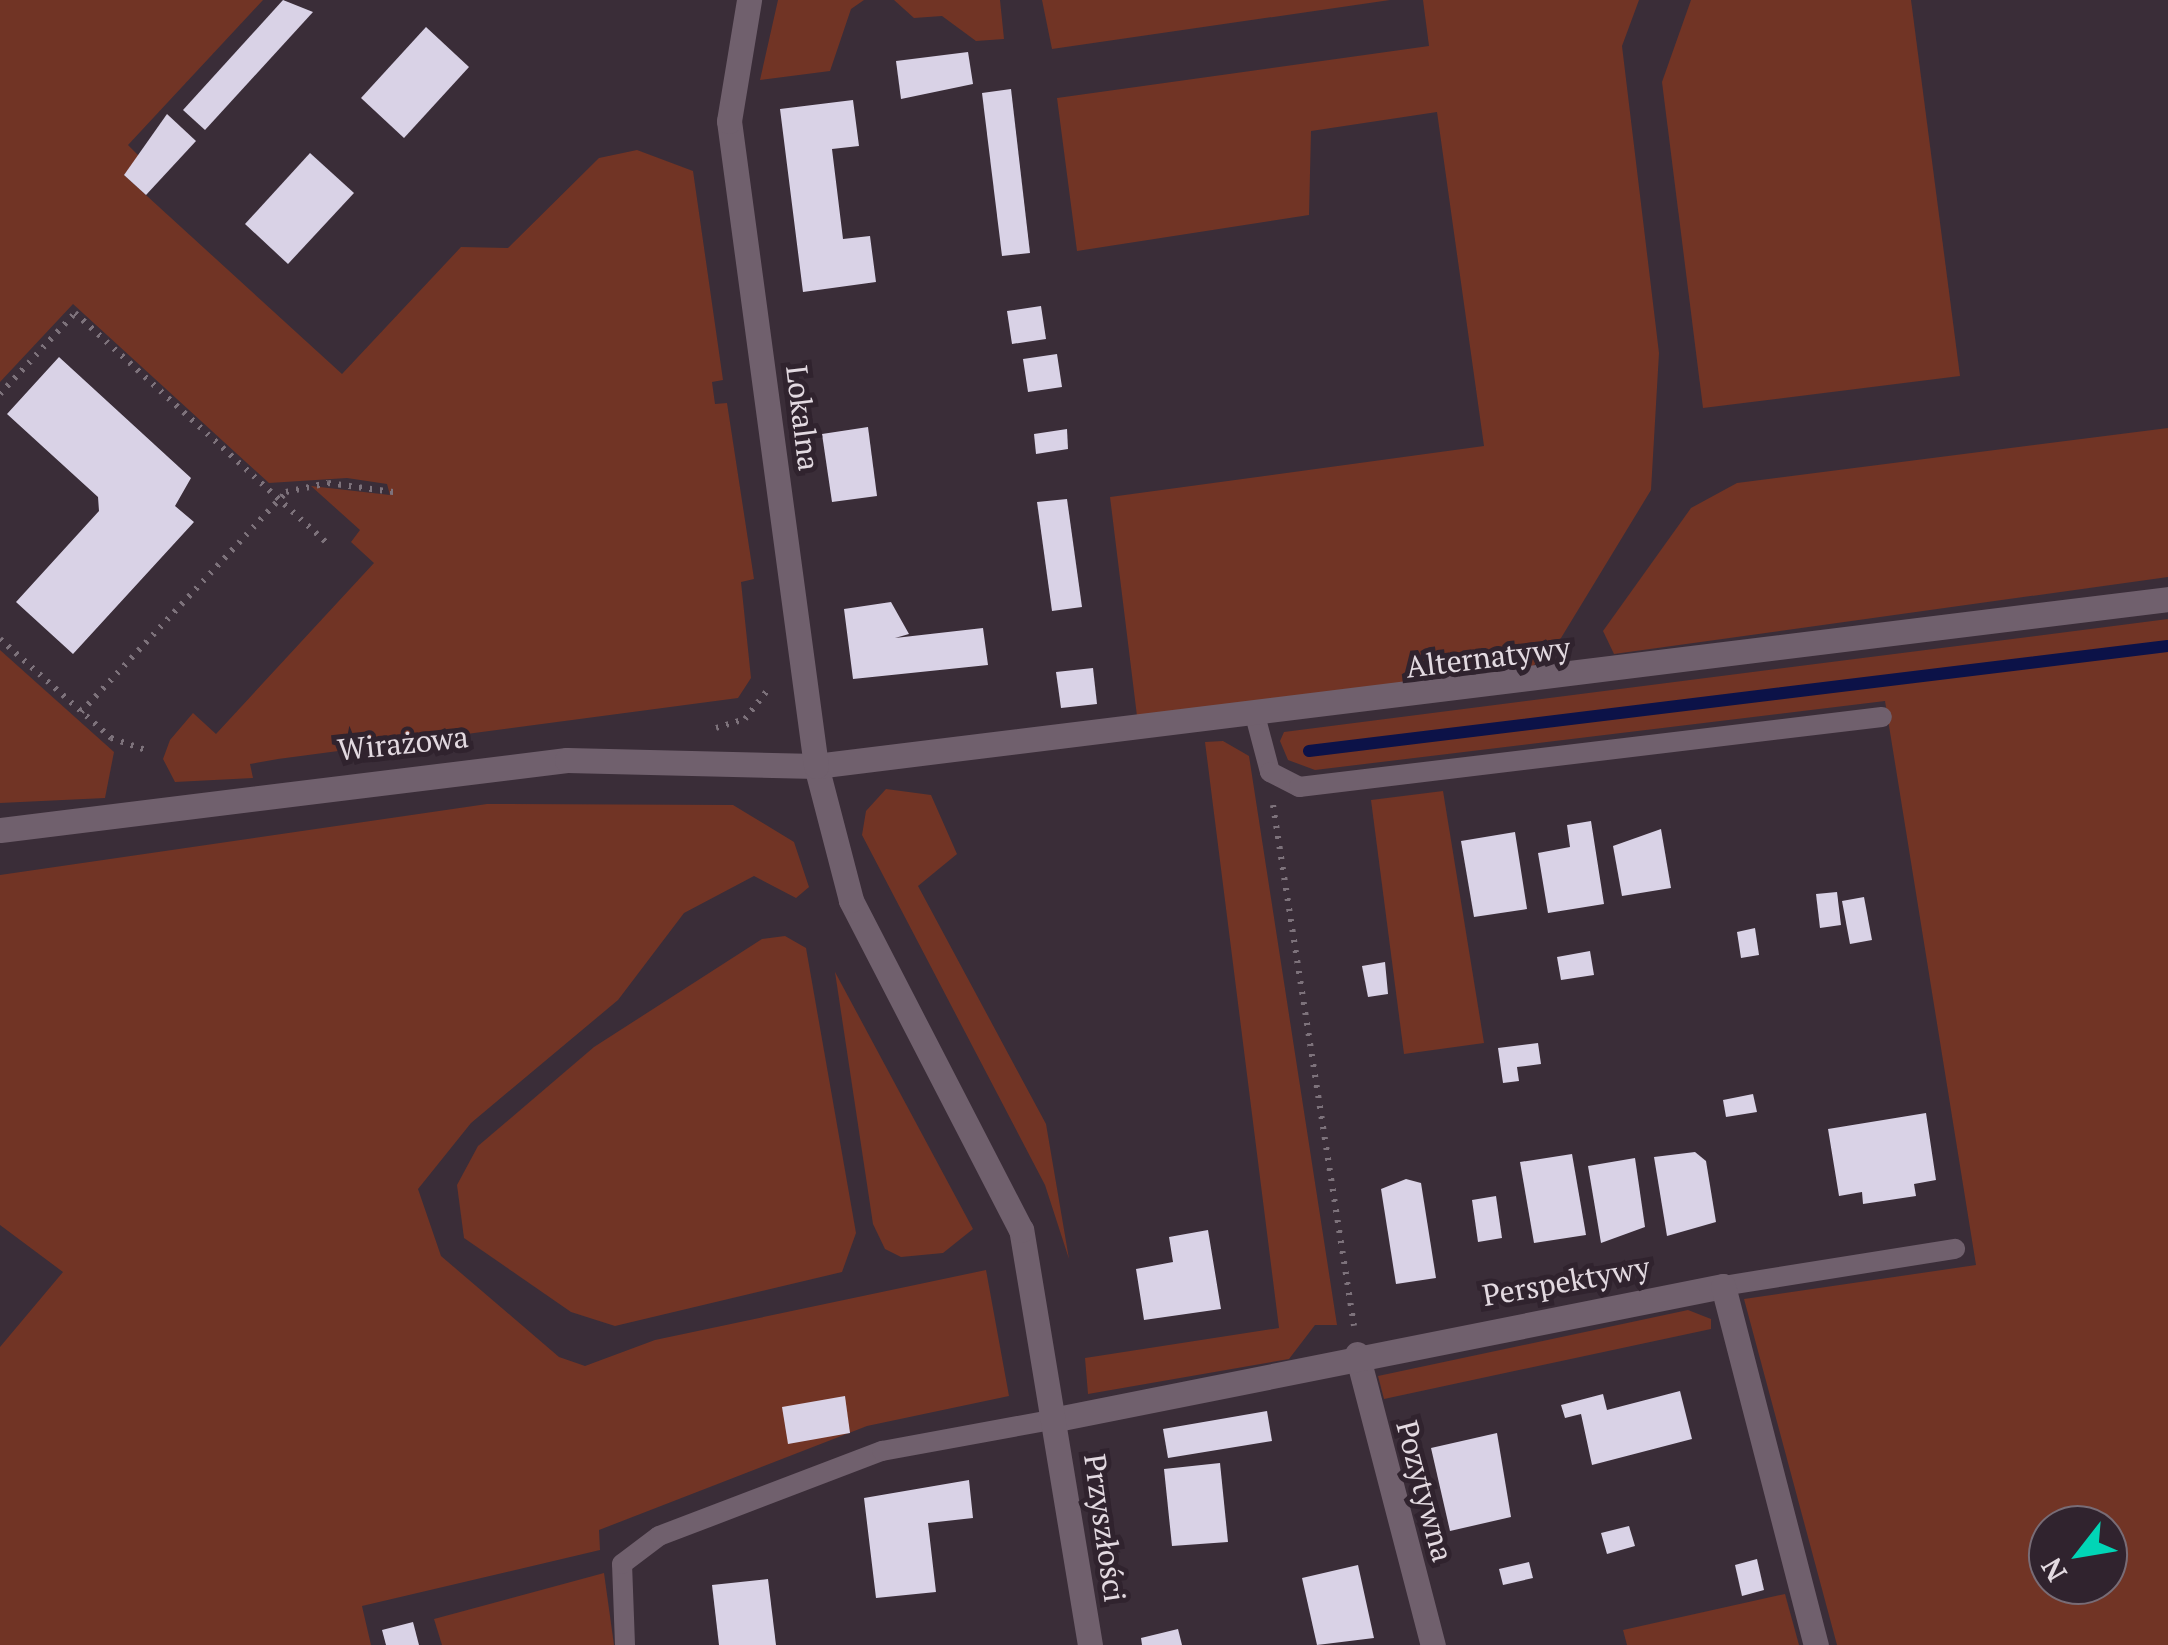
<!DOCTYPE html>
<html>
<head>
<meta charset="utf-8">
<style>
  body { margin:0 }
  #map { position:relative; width:2168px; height:1645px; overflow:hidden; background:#3a2d38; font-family:"PT Serif",serif }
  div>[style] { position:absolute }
  .green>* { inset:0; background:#713425 }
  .stream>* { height:12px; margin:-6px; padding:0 6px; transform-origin:6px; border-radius:6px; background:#0c1248 }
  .building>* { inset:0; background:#d9d2e6 }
  .path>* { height:6px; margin-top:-3px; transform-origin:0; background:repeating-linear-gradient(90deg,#7d727b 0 2.5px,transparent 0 10.5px) }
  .lane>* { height:20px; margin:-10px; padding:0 10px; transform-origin:10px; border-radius:10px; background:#70606d }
  .street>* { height:25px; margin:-12.5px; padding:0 12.5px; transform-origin:12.5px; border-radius:12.5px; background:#70606d }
  .secondary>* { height:25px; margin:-12.5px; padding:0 12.5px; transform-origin:12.5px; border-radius:12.5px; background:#70606d }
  span { translate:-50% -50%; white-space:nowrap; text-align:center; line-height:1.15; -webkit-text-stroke:10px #30232e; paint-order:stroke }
  .street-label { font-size:30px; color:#e3dae1 }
  .north { position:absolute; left:2028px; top:1505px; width:100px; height:100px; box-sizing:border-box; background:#30232e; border:2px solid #786c76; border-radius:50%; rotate:239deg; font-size:28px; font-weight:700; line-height:40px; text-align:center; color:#e3dae1 }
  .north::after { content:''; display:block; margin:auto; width:35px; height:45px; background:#01d5b6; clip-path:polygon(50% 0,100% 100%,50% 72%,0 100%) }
</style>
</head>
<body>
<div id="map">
  <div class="green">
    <div style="clip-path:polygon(0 0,263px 0,128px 145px,140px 157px,124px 175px,342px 374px,461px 247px,508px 248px,599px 158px,637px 150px,693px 171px,723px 380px,712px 382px,715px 404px,727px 403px,754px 579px,741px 582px,751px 678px,738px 698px,278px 759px,250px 764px,253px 778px,175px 782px,163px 759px,170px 740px,193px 713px,216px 734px,374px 563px,351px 542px,360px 530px,311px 486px,390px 495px,387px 484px,347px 478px,269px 483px,73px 304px,0 382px)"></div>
    <div style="clip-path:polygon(778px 0,864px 0,851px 9px,830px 71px,760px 80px)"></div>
    <div style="clip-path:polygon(894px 0,1000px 0,1004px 39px,976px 41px,942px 16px,914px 18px)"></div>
    <div style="clip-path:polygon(1042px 0,1390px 0,1052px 49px)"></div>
    <div style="clip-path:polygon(1423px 0,1639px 0,1622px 46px,1659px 353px,1651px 490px,1561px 638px,1530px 669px,1137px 716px,1110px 497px,1484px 446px,1437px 112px,1311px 131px,1309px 215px,1077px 251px,1057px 98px,1429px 46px)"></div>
    <div style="clip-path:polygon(1691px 0,1911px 0,1960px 376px,1703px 408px,1662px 82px)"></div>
    <div style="clip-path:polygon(2168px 428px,2168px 577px,1614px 654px,1603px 631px,1691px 508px,1737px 483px)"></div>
    <div style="clip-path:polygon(evenodd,2168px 619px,2168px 1645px,1837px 1645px,1744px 1299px,1976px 1265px,1885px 701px,1315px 770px,1288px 760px,1280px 741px,1284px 732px,2168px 619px,2048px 1525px,2108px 1525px,2108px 1585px,2048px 1585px,2048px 1525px)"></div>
    <div style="clip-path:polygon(0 650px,114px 752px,105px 798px,0 803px)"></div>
    <div style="clip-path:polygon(1223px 741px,1249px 756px,1337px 1325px,1315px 1325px,1289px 1359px,1088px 1394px,1085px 1358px,1279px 1328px,1205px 742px)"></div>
    <div style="clip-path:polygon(886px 789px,931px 795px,957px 854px,918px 886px,1046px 1124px,1069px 1259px,1045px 1185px,862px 835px,866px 811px)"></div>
    <div style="clip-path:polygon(1443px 791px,1484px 1043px,1404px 1054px,1371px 800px)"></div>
    <div style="clip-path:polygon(487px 804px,733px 805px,794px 842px,809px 887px,796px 898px,754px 876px,684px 913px,618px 1000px,471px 1123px,418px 1189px,441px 1256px,559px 1357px,585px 1366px,655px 1340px,986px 1270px,1009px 1396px,867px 1426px,599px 1530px,600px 1550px,362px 1606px,371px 1645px,0 1645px,0 1347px,63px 1272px,0 1225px,0 875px)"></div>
    <div style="clip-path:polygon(785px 936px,806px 948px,856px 1233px,842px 1272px,615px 1326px,571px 1312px,464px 1238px,457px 1185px,478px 1146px,594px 1047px,762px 939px)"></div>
    <div style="clip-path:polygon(835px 972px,973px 1229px,943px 1253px,901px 1257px,885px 1249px,873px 1224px)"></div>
    <div style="clip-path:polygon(1688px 1310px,1711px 1319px,1711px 1329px,1384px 1399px,1378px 1376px)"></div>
    <div style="clip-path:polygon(604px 1573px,614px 1645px,442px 1645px,434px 1619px)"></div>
    <div style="clip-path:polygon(1785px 1594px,1799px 1645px,1627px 1645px,1623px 1630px)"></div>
  </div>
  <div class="stream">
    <div style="left:1309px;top:751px;width:865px;rotate:-6.97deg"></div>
  </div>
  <div class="building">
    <div style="clip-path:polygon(283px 0,313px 12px,205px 130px,183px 110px)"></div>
    <div style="clip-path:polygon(426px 27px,469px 67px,404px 138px,361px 98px)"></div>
    <div style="clip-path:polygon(968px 52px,973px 84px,901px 99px,896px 61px)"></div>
    <div style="clip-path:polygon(1011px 89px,1030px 253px,1002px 256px,982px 93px)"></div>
    <div style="clip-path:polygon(853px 100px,859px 146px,832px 149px,843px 239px,870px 236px,876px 282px,803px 292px,780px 109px)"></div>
    <div style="clip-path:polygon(167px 114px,196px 141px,146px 195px,124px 175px)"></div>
    <div style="clip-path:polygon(310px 153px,354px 193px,288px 264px,245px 224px)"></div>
    <div style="clip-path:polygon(1041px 306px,1046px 339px,1012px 344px,1007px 311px)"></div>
    <div style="clip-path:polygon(1057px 354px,1062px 387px,1028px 392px,1023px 359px)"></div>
    <div style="clip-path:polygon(59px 357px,191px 478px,175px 506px,194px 522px,73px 654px,16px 602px,99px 511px,98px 497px,7px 414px)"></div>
    <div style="clip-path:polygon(868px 427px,877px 496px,832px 502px,822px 434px)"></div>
    <div style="clip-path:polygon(1067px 429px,1068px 449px,1036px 454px,1034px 434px)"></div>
    <div style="clip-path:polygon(1067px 499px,1082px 607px,1052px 611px,1037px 502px)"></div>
    <div style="clip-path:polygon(891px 602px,909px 634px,895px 638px,983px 628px,988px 665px,853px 679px,844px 609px)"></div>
    <div style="clip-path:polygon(1093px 668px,1097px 704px,1061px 708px,1056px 672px)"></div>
    <div style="clip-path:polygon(1591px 821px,1604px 904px,1548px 913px,1538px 853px,1570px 847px,1567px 825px)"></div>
    <div style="clip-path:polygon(1661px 829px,1671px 888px,1622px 896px,1613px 846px)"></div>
    <div style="clip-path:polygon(1515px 832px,1527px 909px,1474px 917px,1461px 841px)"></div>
    <div style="clip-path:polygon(1837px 892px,1841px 925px,1820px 928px,1816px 894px)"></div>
    <div style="clip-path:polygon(1864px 897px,1872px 940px,1850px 944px,1842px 901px)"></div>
    <div style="clip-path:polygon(1755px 928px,1759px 955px,1741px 958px,1737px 932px)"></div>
    <div style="clip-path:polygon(1590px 951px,1594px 975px,1561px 980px,1557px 957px)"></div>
    <div style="clip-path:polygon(1385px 962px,1388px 994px,1368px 997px,1362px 966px)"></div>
    <div style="clip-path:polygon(1538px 1043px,1541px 1064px,1517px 1067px,1519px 1081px,1503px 1083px,1498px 1048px)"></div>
    <div style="clip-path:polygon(1753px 1094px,1757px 1112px,1726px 1117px,1723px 1100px)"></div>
    <div style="clip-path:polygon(1926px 1113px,1936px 1180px,1914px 1184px,1916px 1196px,1863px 1204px,1862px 1192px,1839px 1196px,1828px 1129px)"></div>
    <div style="clip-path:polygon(1695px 1152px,1706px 1161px,1716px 1222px,1667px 1236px,1654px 1157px)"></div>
    <div style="clip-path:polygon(1572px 1154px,1586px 1235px,1534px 1243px,1520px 1162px)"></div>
    <div style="clip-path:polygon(1635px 1158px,1645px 1227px,1601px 1243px,1588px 1166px)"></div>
    <div style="clip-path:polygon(1406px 1179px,1421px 1183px,1436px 1278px,1396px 1284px,1381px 1189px)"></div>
    <div style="clip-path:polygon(1496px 1196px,1502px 1238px,1478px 1242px,1472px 1200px)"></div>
    <div style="clip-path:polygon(1208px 1230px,1221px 1309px,1144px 1320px,1136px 1269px,1173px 1262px,1169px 1237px)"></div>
    <div style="clip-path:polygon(1680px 1391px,1692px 1439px,1592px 1465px,1581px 1414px,1565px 1418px,1561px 1405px,1603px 1394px,1607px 1410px)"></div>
    <div style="clip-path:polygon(845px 1396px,850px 1433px,788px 1444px,782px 1407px)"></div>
    <div style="clip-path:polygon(1267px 1411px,1272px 1441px,1168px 1458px,1163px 1429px)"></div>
    <div style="clip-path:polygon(1497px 1433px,1511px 1517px,1450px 1531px,1431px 1448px)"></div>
    <div style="clip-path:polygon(1220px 1463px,1228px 1542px,1172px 1546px,1164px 1469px)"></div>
    <div style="clip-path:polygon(969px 1480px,973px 1518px,928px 1523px,936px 1592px,876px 1598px,864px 1498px)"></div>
    <div style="clip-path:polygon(1629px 1526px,1635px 1546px,1607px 1554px,1601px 1533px)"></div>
    <div style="clip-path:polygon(1757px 1559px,1764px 1590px,1742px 1596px,1735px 1565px)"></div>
    <div style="clip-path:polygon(1529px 1562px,1533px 1578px,1503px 1585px,1499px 1569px)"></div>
    <div style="clip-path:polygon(1358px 1565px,1374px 1638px,1317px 1645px,1302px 1578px)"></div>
    <div style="clip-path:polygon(768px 1579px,776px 1645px,719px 1645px,712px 1585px)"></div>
    <div style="clip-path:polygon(413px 1622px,419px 1645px,386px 1645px,382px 1630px)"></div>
    <div style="clip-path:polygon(1178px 1629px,1182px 1645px,1142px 1645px,1141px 1638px)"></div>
  </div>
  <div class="path">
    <div style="left:0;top:394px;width:110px;rotate:-47.2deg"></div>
    <div style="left:75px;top:313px;width:345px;rotate:42.4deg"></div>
    <div style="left:0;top:639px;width:149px;rotate:41.7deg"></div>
    <div style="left:111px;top:738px;width:37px;rotate:19deg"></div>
    <div style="left:81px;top:712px;width:301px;rotate:-47deg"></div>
    <div style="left:286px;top:492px;width:43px;rotate:-12.1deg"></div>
    <div style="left:328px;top:483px;width:73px;rotate:7.9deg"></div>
    <div style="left:716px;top:728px;width:30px;rotate:-17deg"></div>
    <div style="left:745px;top:719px;width:41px;rotate:-52deg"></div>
    <div style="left:1273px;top:805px;width:527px;rotate:81.16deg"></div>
  </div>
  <div class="lane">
    <div style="left:1256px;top:719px;width:55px;rotate:75.2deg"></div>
    <div style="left:1270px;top:772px;width:33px;rotate:27deg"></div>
    <div style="left:1299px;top:787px;width:587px;rotate:-6.85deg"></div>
    <div style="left:1723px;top:1286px;width:235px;rotate:-9.1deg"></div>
    <div style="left:625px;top:1645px;width:81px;rotate:-92.1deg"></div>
    <div style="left:622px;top:1564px;width:46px;rotate:-37.1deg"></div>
    <div style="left:659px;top:1536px;width:239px;rotate:-20.9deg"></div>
    <div style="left:882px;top:1451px;width:178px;rotate:-10.4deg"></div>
  </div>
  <div class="street">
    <div style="left:1357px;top:1354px;width:301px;rotate:75.4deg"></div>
    <div style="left:1057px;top:1419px;width:679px;rotate:-11.29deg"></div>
    <div style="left:1723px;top:1286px;width:371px;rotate:75.5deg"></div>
    <div style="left:1090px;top:1645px;width:421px;rotate:-99.4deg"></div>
    <div style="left:1021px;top:1230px;width:371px;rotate:-117.3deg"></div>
    <div style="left:851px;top:900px;width:138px;rotate:-104.6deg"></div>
    <div style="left:816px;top:766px;width:1362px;rotate:-7.04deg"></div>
  </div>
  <div class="secondary">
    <div style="left:0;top:830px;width:571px;rotate:-7.04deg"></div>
    <div style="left:567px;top:760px;width:249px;rotate:1.4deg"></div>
    <div style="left:816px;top:766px;width:651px;rotate:-97.68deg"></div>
    <div style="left:729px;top:121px;width:123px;rotate:-80.6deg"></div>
  </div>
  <div class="street-label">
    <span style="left:803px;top:418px;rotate:83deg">Lokalna</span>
    <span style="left:1488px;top:657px;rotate:-7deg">Alternatywy</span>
    <span style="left:403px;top:743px;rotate:-6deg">Wirażowa</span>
    <span style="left:1566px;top:1281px;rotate:-10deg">Perspektywy</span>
    <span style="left:1425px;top:1491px;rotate:75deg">Pozytywna</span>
    <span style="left:1105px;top:1528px;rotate:82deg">Przyszłości</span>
  </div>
  <div class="north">N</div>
</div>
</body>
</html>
